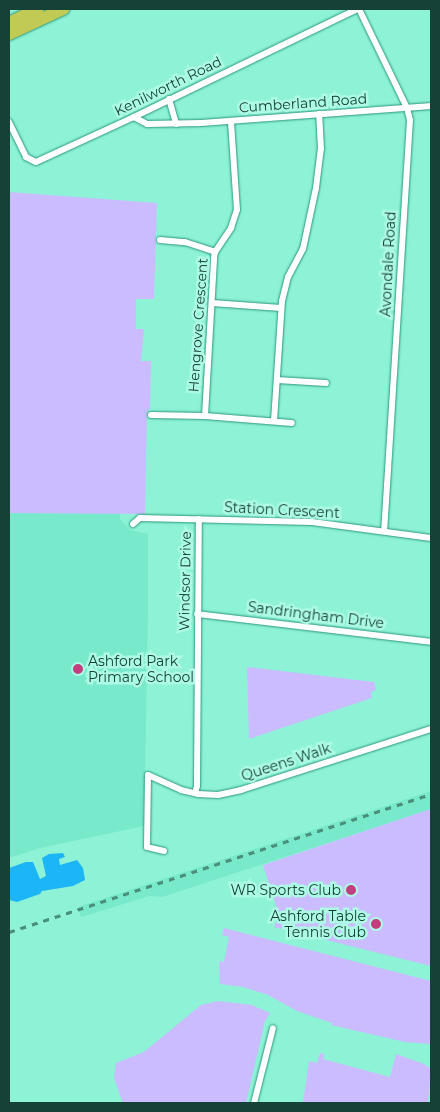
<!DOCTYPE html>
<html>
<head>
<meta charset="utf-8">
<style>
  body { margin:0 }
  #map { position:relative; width:440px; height:1112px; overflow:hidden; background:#8df2d6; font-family:Montserrat,sans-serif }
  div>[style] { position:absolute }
  .built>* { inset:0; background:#78e9cb }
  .green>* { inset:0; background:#cabcfe }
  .water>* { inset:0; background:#1cb6f7 }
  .roads { filter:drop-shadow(0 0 1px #2a977e) drop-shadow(0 0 1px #2a977e) }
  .street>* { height:6px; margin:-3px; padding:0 3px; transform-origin:3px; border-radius:3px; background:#fff }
  .highway>* { height:12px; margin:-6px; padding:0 6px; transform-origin:6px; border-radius:6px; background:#c0ca54 }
  .rail>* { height:2.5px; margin-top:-1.25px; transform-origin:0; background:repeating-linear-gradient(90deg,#4a8e7c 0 6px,transparent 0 12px) }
  .dots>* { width:14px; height:14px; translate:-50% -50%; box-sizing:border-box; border:2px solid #adfbe4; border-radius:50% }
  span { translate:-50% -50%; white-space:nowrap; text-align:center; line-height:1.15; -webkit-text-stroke:5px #adfbe4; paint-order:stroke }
  .street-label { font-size:14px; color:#164137 }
  .poi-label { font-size:14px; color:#164137 }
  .left { translate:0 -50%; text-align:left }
  .right { translate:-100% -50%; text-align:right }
  .frame { position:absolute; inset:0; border:10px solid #164137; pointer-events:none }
</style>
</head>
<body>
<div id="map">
  <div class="built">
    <div style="clip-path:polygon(9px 513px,120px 514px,120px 519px,130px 530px,148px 534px,148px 613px,144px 826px,40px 848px,9px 858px)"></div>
    <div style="clip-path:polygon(431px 791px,431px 809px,162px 897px,149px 896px,81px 917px,78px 907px)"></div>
  </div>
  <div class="green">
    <div style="clip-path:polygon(9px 192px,157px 203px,154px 299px,136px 299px,136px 329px,144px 329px,141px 361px,151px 361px,150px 410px,147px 411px,145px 514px,9px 513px)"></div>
    <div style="clip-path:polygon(247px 667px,374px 682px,376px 690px,371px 692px,372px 698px,249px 739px)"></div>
    <div style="clip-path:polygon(431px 809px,431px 966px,274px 927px,279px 915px,263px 865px)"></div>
    <div style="clip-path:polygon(224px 928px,431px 981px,431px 1044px,405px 1042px,331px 1025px,332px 1023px,297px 1011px,268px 995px,243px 987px,220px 984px,219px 961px,224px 962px,229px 937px,222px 935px)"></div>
    <div style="clip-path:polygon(218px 1001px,252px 1005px,270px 1013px,265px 1021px,246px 1103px,123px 1103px,114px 1078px,116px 1063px,144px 1052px,201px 1005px)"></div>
    <div style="clip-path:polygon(320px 1053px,324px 1054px,323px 1059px,390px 1077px,396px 1054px,424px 1064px,431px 1069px,428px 1103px,303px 1103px,309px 1061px,317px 1063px)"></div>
  </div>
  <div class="water">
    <div style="clip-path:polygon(63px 853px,65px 857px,59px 859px,60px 865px,77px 860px,83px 868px,85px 880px,73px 886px,42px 891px,40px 894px,17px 902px,9px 900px,9px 868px,26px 862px,33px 862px,40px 879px,46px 876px,42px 858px,49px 854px)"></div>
  </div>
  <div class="roads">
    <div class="street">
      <div style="left:359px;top:9px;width:110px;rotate:64.1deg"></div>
      <div style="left:407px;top:108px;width:12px;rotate:76deg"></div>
      <div style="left:410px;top:120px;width:412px;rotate:93.6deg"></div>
      <div style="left:169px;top:99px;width:26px;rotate:74deg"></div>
      <div style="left:134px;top:117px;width:15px;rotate:28deg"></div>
      <div style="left:147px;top:124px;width:54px;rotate:-1.1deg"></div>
      <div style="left:201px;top:123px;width:231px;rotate:-4.2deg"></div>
      <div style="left:9px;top:122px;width:39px;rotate:64deg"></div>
      <div style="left:26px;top:157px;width:11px;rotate:27deg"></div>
      <div style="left:36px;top:162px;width:108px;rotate:-24.7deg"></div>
      <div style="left:134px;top:117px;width:248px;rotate:-25.8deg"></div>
      <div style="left:160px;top:240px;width:25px;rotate:5deg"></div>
      <div style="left:185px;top:242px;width:32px;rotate:18deg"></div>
      <div style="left:212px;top:303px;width:69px;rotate:4.1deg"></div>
      <div style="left:277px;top:380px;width:49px;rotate:3.5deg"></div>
      <div style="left:151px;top:415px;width:54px;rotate:1.1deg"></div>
      <div style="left:205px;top:416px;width:87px;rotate:4.6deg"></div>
      <div style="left:205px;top:416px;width:158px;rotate:-86.7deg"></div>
      <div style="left:214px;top:258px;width:6px;rotate:-81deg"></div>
      <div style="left:215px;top:252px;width:29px;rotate:-56deg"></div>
      <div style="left:231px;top:228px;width:19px;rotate:-72deg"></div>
      <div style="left:237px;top:210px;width:89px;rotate:-93.9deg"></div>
      <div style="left:274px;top:421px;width:120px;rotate:-86.2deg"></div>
      <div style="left:282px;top:301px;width:25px;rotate:-76deg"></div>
      <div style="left:288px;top:277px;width:32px;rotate:-62deg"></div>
      <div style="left:303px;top:249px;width:62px;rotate:-78deg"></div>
      <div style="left:316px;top:188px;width:39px;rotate:-83deg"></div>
      <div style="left:321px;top:149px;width:35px;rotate:-93deg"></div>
      <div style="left:133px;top:524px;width:9px;rotate:-41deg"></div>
      <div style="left:140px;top:518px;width:172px;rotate:1.3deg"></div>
      <div style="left:312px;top:522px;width:120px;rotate:7.7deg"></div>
      <div style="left:197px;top:614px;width:236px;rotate:6.8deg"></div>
      <div style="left:195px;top:793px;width:7px;rotate:-74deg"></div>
      <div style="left:197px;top:786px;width:267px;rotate:-89.6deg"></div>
      <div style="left:164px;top:851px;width:17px;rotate:-167deg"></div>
      <div style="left:147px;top:847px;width:72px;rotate:-89.2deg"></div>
      <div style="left:148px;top:775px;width:36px;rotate:24deg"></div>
      <div style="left:181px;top:790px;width:17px;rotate:13deg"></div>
      <div style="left:198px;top:794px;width:20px;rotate:3deg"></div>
      <div style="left:218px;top:795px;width:24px;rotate:-12deg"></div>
      <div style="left:241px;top:790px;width:200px;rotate:-17.8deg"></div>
      <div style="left:254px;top:1103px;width:77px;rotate:-75.8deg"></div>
    </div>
    <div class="highway">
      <div style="left:9px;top:23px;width:32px;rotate:-26deg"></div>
      <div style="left:9px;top:34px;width:60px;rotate:-24.8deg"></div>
    </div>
  </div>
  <div class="rail">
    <div style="left:9px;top:932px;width:444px;rotate:-18.1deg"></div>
  </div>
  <div class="dots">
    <div style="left:78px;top:669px;background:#c33d7f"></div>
    <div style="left:351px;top:890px;background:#c33d7f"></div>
    <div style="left:376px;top:924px;background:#c33d7f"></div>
  </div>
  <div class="street-label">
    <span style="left:168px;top:86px;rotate:-26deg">Kenilworth Road</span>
    <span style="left:303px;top:103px;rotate:-4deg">Cumberland Road</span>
    <span style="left:388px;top:264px;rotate:-87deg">Avondale Road</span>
    <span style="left:198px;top:325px;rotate:-86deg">Hengrove Crescent</span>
    <span style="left:282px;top:510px;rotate:3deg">Station Crescent</span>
    <span style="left:185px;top:581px;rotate:-89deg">Windsor Drive</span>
    <span style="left:316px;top:615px;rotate:7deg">Sandringham Drive</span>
    <span style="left:286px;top:762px;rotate:-18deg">Queens Walk</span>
  </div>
  <div class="poi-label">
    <span class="left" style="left:88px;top:669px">Ashford Park<br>Primary School</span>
    <span class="right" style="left:341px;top:890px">WR Sports Club</span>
    <span class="right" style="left:366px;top:924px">Ashford Table<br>Tennis Club</span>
  </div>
  <div class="frame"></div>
</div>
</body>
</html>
